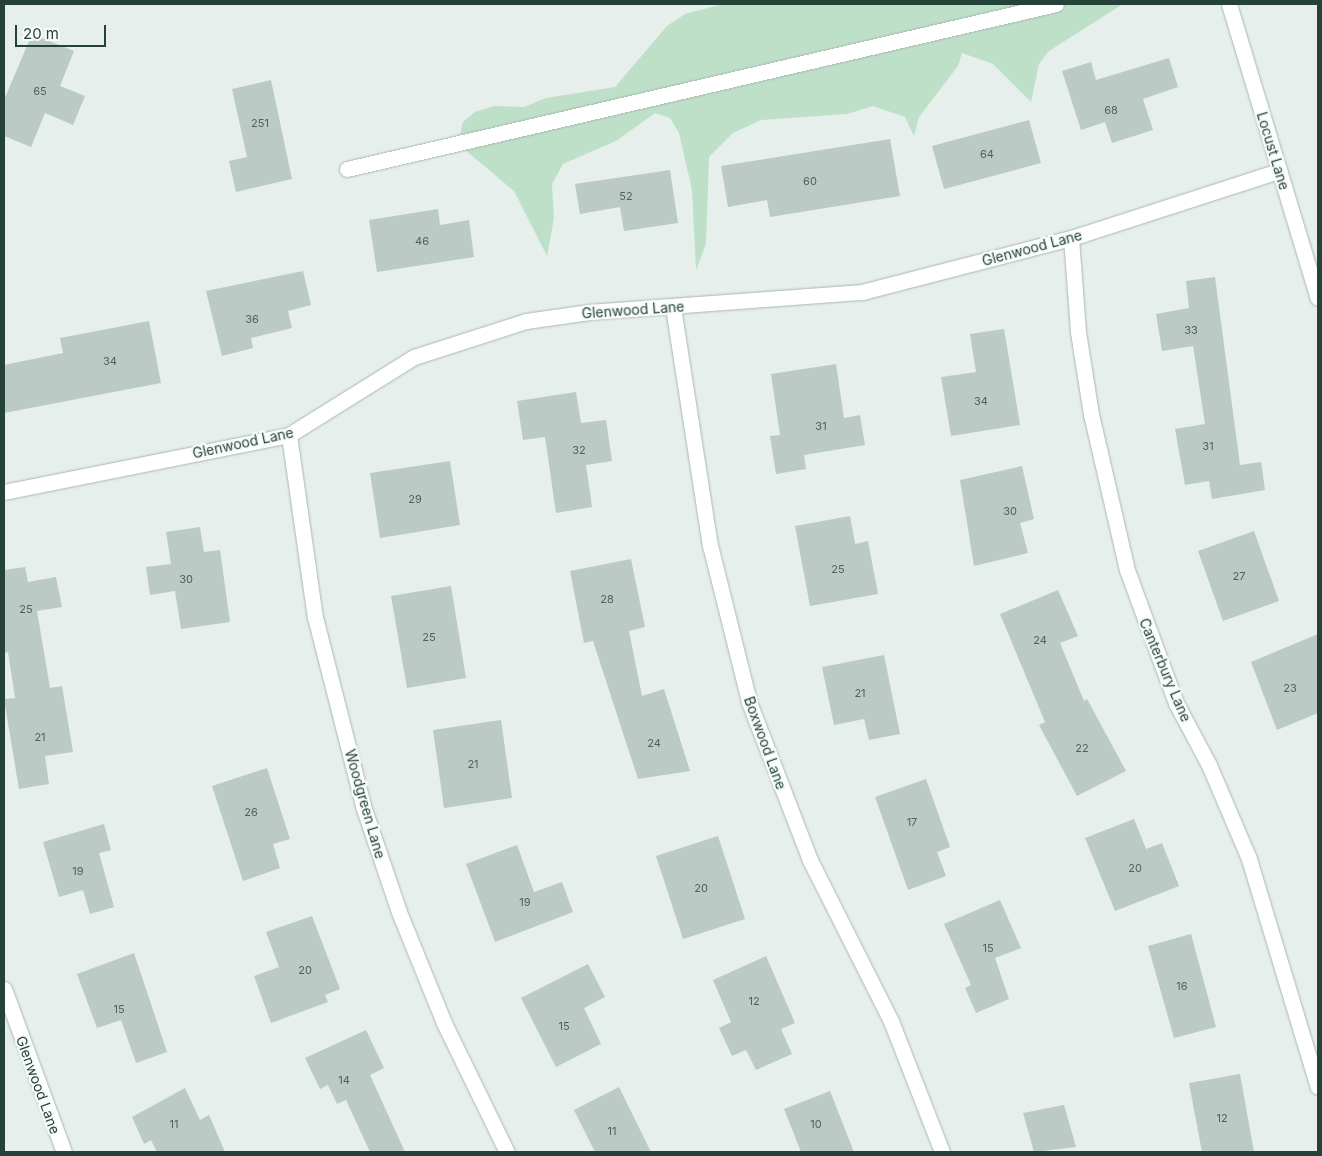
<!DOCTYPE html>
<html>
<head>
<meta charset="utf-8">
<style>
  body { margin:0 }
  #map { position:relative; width:1322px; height:1156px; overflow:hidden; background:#e6efeb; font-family:Inter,sans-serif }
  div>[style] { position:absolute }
  .green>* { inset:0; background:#bfe0c8 }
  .building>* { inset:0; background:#bbcac4 }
  .roads { filter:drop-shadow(0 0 1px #a8b8b2) drop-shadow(0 0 1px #a8b8b2) }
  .lane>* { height:15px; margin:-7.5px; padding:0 7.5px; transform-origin:7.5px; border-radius:7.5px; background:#fff }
  .street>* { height:15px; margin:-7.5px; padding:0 7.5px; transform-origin:7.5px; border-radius:7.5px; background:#fff }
  .secondary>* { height:15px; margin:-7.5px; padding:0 7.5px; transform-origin:7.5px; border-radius:7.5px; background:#fff }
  span { translate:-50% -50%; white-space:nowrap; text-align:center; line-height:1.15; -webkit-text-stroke:4.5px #f7fbf9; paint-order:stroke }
  .number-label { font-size:11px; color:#4a645c }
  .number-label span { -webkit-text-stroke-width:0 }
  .street-label { font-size:14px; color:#24423a }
  .frame { position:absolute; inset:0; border:5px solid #24423a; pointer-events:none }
  .scale { position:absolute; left:15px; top:25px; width:91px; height:22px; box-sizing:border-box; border:2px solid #24423a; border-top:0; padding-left:6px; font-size:15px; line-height:18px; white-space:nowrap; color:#24423a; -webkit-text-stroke:4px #f7fbf9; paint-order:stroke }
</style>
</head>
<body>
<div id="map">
  <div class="green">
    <div style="clip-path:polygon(723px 4px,1123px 4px,1049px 51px,1039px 64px,1031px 102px,993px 64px,962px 53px,958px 66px,919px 117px,914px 136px,905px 117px,873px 106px,847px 114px,761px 120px,733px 133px,709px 157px,706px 244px,696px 270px,692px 190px,679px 133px,670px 118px,655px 113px,616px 141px,563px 164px,552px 184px,554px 218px,547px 256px,514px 191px,458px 144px,463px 122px,475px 112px,494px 106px,524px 107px,546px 98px,615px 87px,667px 26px,685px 14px)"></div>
  </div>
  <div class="building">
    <div style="clip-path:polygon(32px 34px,74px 51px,60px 86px,85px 96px,73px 125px,45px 113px,31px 147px,4px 136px,4px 100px)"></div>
    <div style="clip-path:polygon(1169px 58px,1178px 87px,1143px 99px,1153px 130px,1112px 143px,1105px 122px,1081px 130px,1062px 71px,1091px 62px,1096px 80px)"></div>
    <div style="clip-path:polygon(271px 80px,292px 179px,236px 192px,229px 161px,247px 157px,232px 89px)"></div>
    <div style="clip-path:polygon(1029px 120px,1041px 163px,944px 189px,932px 146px)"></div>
    <div style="clip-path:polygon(890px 139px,900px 196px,770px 217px,767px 200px,728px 207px,721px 166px)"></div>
    <div style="clip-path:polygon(670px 170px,678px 223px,624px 231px,620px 207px,580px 214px,575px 184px)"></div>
    <div style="clip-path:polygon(438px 209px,440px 225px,469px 220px,474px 257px,377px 272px,369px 220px)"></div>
    <div style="clip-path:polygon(303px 271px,311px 305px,288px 311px,292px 328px,251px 338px,253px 348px,222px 356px,206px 291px)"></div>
    <div style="clip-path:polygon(1215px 277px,1240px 465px,1261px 462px,1265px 490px,1212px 499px,1209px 481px,1185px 485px,1175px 429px,1205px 424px,1193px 346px,1162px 351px,1156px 314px,1189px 308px,1186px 281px)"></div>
    <div style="clip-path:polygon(149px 321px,161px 383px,4px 413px,4px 365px,63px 353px,60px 338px)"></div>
    <div style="clip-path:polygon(1004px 329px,1020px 425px,951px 436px,941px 377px,976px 372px,970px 334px)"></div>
    <div style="clip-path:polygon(836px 364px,844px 418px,860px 415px,865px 445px,804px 455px,806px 469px,776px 474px,770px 436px,780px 435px,771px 374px)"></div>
    <div style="clip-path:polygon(576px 392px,581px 423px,606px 420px,612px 461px,586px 465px,592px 507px,556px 513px,545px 437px,523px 440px,517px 401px)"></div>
    <div style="clip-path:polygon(450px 461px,460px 525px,380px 538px,370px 473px)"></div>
    <div style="clip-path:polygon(1022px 466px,1034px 519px,1020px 523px,1028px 553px,974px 566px,960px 480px)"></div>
    <div style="clip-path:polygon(850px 516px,855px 544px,868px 541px,878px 594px,810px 606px,795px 526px)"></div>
    <div style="clip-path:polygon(200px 527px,204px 552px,220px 550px,230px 622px,181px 629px,175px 591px,150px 595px,146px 567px,171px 564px,166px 532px)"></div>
    <div style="clip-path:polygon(1254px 531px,1279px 601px,1223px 621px,1198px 551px)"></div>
    <div style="clip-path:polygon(631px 559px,645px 627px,629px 631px,642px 696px,664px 689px,690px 771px,638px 779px,593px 641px,584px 643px,570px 571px)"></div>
    <div style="clip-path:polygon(25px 567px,28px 582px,56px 577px,62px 607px,37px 611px,50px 688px,62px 686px,73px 752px,45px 756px,49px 784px,19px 789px,4px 699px,15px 698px,8px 652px,4px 653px,4px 570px)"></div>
    <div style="clip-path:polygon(451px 586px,466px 678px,407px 688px,391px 596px)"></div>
    <div style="clip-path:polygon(1058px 590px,1078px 636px,1060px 643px,1084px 701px,1087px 699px,1126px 771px,1077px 796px,1039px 725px,1045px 722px,1000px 614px)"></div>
    <div style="clip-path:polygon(1318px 634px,1318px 713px,1277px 730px,1251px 662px)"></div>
    <div style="clip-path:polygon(884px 655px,900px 734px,869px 740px,864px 719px,834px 725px,822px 667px)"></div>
    <div style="clip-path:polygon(501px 720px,512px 798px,444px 808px,433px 730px)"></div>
    <div style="clip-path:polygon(267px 768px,290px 839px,273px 844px,280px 868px,243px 881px,212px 786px)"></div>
    <div style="clip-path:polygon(926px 779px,950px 847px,937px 852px,946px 876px,908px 890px,875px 797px)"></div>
    <div style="clip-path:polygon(1134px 819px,1146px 849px,1162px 843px,1179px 886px,1115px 911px,1085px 838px)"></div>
    <div style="clip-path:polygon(104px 824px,111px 850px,99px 853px,114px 907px,90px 914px,83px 890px,59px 897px,43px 842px)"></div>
    <div style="clip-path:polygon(718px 836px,745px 919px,683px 939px,656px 856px)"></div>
    <div style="clip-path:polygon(517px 845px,534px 892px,562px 882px,573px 912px,495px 942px,466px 864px)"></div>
    <div style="clip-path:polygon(1000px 900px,1021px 948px,995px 958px,1009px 999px,976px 1013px,965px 988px,971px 985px,944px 924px)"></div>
    <div style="clip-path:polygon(312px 916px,340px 989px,325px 995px,328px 1002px,271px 1023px,254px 976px,279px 967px,266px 932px)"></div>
    <div style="clip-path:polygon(1191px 934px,1216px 1027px,1174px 1038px,1148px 946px)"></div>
    <div style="clip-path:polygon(134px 953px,167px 1052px,136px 1063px,121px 1020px,97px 1028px,77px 974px)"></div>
    <div style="clip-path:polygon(766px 956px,795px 1023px,781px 1029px,792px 1054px,756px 1070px,746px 1050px,732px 1056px,719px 1028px,731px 1022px,713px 980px)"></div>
    <div style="clip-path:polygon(588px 964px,605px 997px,584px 1008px,601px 1044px,556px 1067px,521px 998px)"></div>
    <div style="clip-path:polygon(366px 1030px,384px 1068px,370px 1075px,405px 1152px,370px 1152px,346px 1100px,337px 1104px,328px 1085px,320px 1089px,305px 1058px)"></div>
    <div style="clip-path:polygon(1240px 1074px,1254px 1152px,1202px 1152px,1189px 1083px)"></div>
    <div style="clip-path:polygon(619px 1087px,651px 1152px,595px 1152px,574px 1110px)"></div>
    <div style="clip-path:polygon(185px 1088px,200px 1120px,209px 1115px,225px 1152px,157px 1152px,151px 1140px,144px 1144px,132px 1117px)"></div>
    <div style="clip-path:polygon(830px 1091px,854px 1152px,801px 1152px,784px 1109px)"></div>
    <div style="clip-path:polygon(1064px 1105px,1076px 1147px,1034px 1152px,1023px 1113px)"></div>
  </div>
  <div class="roads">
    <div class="lane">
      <div style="left:347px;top:169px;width:728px;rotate:-13.1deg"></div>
    </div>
    <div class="street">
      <div style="left:1071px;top:238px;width:94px;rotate:85.7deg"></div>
      <div style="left:1078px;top:332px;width:83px;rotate:81deg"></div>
      <div style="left:1091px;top:414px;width:160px;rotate:77deg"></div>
      <div style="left:1127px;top:570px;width:142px;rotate:69.8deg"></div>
      <div style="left:1176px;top:703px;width:70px;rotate:62deg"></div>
      <div style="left:1209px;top:765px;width:102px;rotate:66.9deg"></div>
      <div style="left:1249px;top:859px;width:238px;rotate:73.2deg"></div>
      <div style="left:673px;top:307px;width:241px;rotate:81.2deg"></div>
      <div style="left:710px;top:545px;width:162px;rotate:76deg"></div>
      <div style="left:749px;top:702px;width:169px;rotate:68.9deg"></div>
      <div style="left:810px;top:860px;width:180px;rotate:63.3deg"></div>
      <div style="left:891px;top:1021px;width:141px;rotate:68.7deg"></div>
      <div style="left:289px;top:435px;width:184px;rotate:81.9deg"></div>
      <div style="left:315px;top:617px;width:195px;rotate:75.7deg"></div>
      <div style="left:363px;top:806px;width:112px;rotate:71.2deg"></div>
      <div style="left:399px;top:912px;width:120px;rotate:67.9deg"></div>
      <div style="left:444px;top:1023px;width:144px;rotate:64deg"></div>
      <div style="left:4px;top:492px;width:291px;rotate:-11.3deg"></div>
      <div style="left:289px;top:435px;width:147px;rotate:-32deg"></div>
      <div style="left:414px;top:357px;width:118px;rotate:-17.8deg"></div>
      <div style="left:526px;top:321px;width:64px;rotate:-8.1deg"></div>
      <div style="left:589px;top:312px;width:274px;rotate:-4.2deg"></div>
      <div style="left:862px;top:292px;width:216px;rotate:-14.5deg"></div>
      <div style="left:1071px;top:238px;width:219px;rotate:-17.9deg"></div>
      <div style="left:4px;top:989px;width:174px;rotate:69.8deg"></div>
    </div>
    <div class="secondary">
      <div style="left:1229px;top:4px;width:307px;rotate:73.2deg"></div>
    </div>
  </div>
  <div class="number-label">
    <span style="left:40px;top:91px">65</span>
    <span style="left:1111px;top:110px">68</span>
    <span style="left:260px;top:123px">251</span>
    <span style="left:987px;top:154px">64</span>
    <span style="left:810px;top:181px">60</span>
    <span style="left:626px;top:196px">52</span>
    <span style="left:422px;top:241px">46</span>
    <span style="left:252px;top:319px">36</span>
    <span style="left:1191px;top:330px">33</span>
    <span style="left:110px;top:361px">34</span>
    <span style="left:981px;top:401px">34</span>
    <span style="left:821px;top:426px">31</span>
    <span style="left:1208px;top:446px">31</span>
    <span style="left:579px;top:450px">32</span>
    <span style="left:415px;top:499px">29</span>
    <span style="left:1010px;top:511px">30</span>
    <span style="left:838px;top:569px">25</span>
    <span style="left:1239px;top:576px">27</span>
    <span style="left:186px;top:579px">30</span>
    <span style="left:607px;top:599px">28</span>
    <span style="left:26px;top:609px">25</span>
    <span style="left:429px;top:637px">25</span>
    <span style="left:1040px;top:640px">24</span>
    <span style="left:1290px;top:688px">23</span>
    <span style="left:860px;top:693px">21</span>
    <span style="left:40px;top:737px">21</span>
    <span style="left:654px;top:743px">24</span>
    <span style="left:1082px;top:748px">22</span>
    <span style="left:473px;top:764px">21</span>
    <span style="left:251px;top:812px">26</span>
    <span style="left:912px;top:822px">17</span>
    <span style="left:1135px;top:868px">20</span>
    <span style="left:78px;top:871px">19</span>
    <span style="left:701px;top:888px">20</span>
    <span style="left:525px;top:902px">19</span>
    <span style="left:988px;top:948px">15</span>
    <span style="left:305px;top:970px">20</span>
    <span style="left:1182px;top:986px">16</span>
    <span style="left:754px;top:1001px">12</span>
    <span style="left:119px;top:1009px">15</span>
    <span style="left:564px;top:1026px">15</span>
    <span style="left:344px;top:1080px">14</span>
    <span style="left:1222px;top:1118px">12</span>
    <span style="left:174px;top:1124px">11</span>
    <span style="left:816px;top:1124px">10</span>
    <span style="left:612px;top:1131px">11</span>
  </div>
  <div class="street-label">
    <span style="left:1273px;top:151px;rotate:73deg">Locust Lane</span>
    <span style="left:1032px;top:248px;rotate:-15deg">Glenwood Lane</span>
    <span style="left:633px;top:310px;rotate:-4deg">Glenwood Lane</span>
    <span style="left:243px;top:443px;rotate:-12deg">Glenwood Lane</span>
    <span style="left:1165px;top:670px;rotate:67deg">Canterbury Lane</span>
    <span style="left:765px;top:743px;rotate:70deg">Boxwood Lane</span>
    <span style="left:365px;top:804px;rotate:74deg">Woodgreen Lane</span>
    <span style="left:38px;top:1085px;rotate:70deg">Glenwood Lane</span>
  </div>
  <div class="frame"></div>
  <div class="scale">20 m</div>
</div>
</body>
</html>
